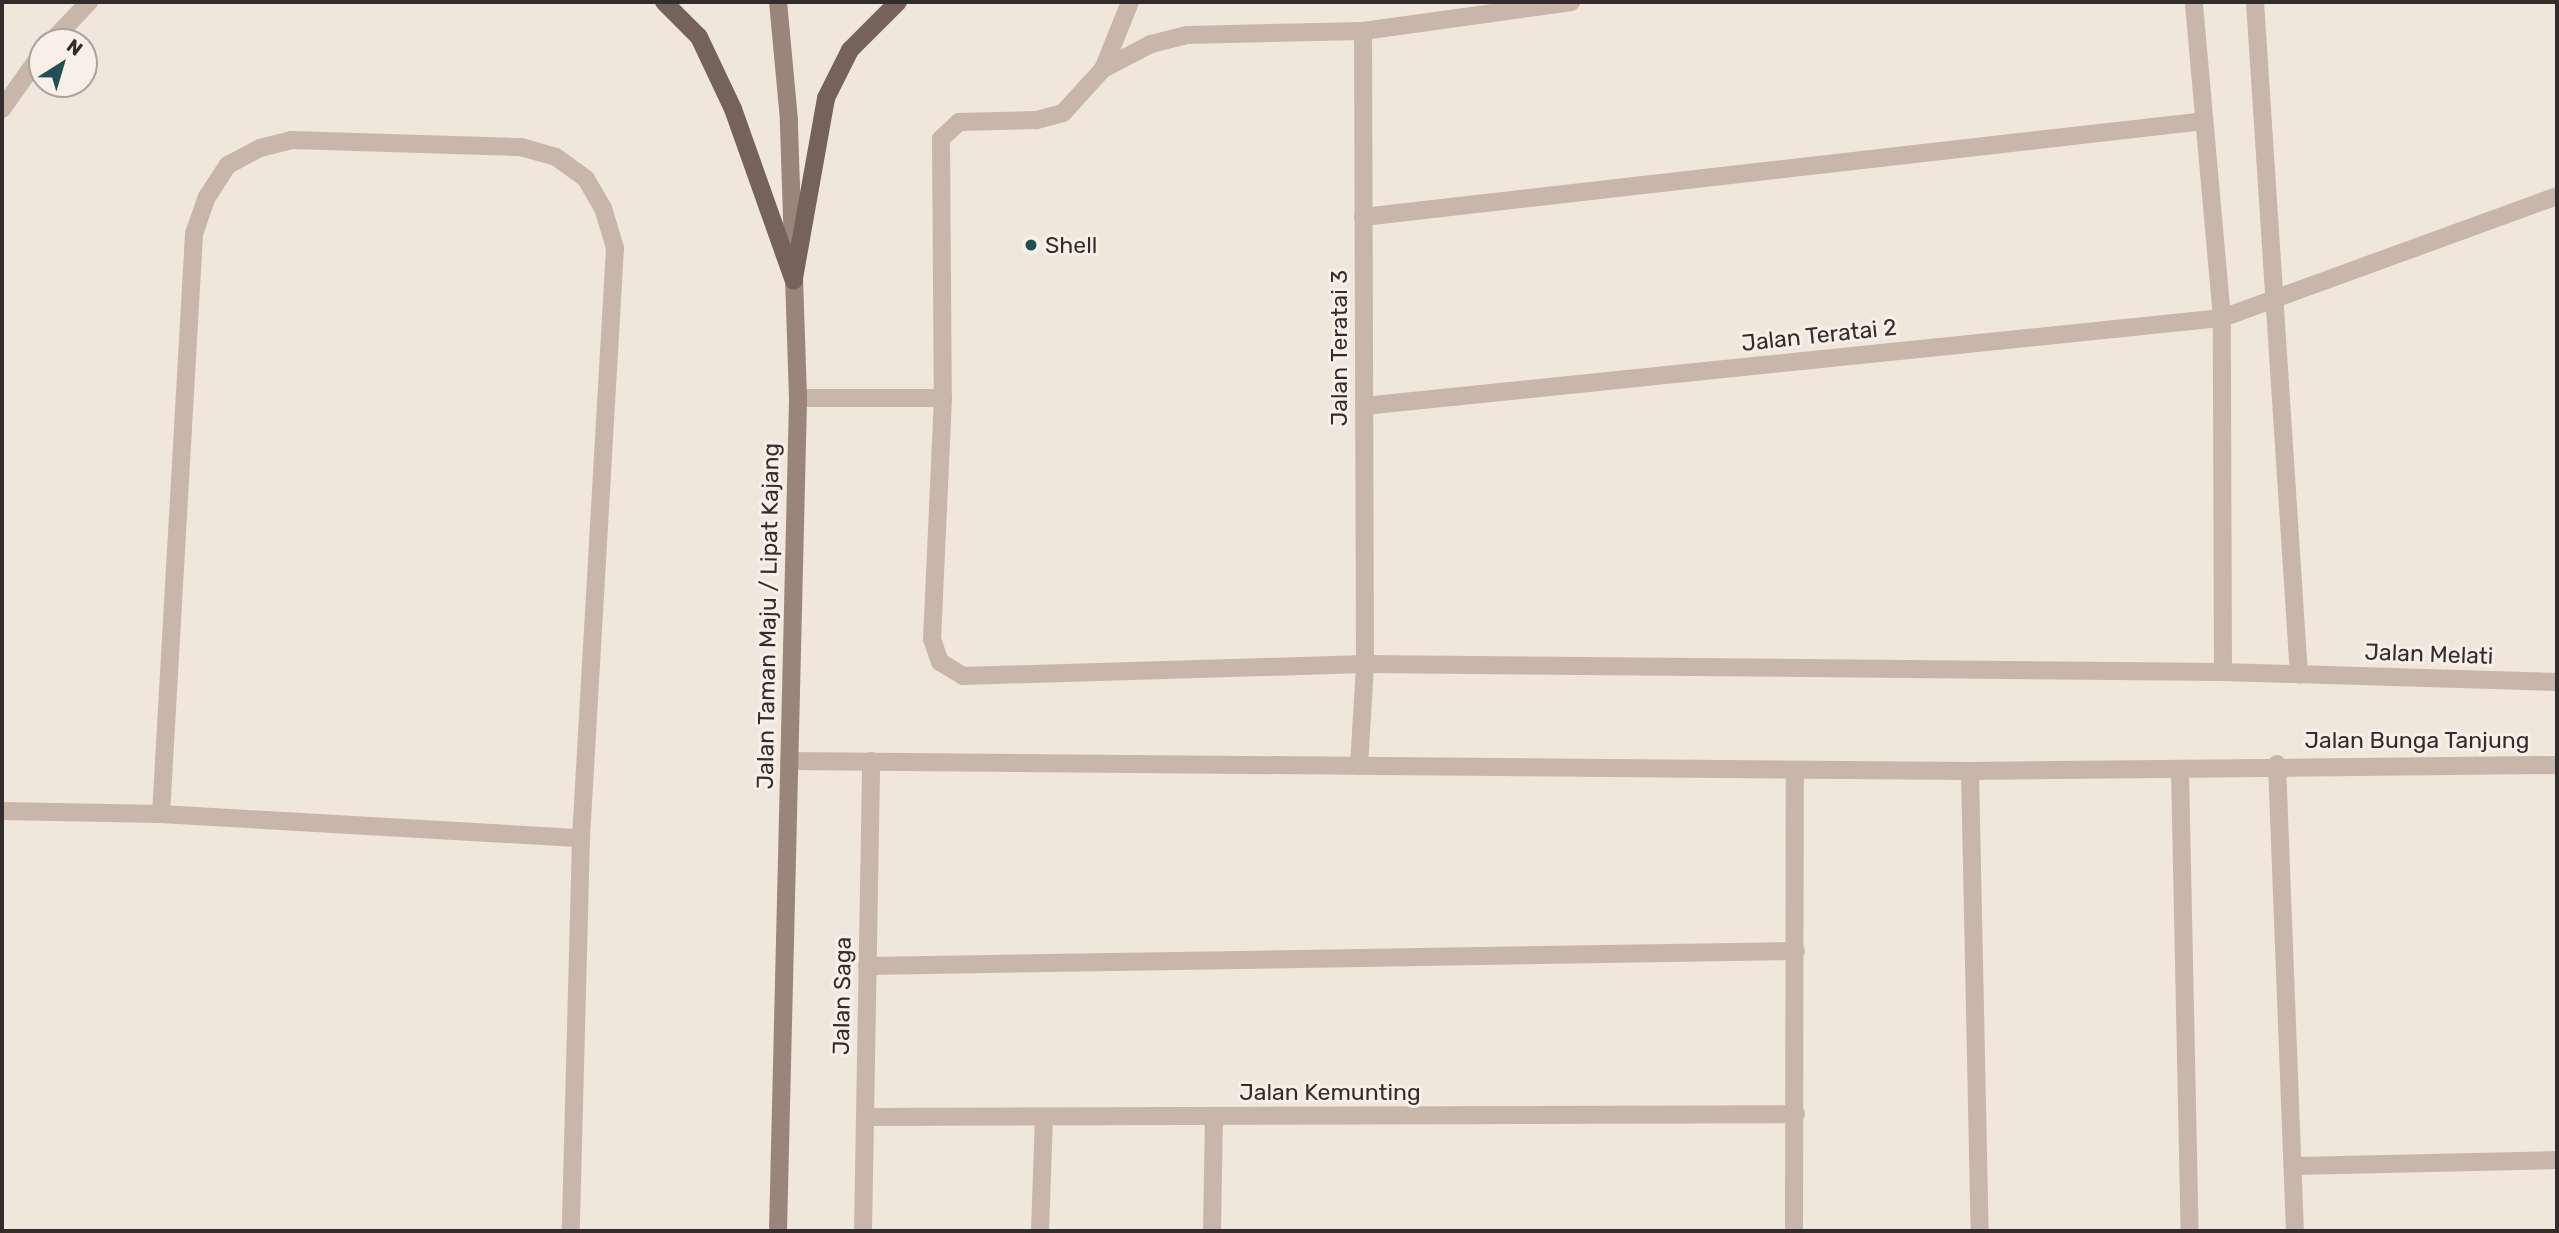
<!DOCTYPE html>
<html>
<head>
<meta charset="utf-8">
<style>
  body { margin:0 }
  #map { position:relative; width:2559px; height:1233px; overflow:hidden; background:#f0e6dc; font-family:Rubik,sans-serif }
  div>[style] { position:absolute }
  .lane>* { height:18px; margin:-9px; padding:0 9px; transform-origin:9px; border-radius:9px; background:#c7b6a9 }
  .street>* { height:18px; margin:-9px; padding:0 9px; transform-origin:9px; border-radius:9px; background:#c7b6a9 }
  .secondary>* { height:18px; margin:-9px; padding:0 9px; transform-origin:9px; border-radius:9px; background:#9a857b }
  .primary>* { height:18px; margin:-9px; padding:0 9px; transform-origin:9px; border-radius:9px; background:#75635b }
  .dots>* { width:19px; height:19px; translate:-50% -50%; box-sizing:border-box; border:4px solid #f8f0e8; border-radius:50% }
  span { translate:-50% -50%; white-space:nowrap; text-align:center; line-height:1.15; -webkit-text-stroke:6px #f8f0e8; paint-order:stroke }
  .poi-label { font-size:23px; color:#342c28 }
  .left { translate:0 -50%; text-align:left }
  .street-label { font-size:23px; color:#342c28 }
  .frame { position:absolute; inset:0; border:4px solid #342c28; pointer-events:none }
  .north { position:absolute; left:28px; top:28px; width:70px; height:70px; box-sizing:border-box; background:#f8f0e8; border:2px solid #aaa29b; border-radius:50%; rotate:37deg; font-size:19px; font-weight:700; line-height:28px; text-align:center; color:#342c28 }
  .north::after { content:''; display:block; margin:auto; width:24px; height:32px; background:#215052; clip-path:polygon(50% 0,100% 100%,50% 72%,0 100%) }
</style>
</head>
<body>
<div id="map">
  <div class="lane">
    <div style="left:1363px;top:217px;width:846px;rotate:-6.51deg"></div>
    <div style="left:1970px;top:771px;width:460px;rotate:88.8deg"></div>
    <div style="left:2180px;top:771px;width:460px;rotate:88.8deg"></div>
    <div style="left:867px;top:966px;width:929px;rotate:-0.93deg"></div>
    <div style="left:1040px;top:1231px;width:114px;rotate:-88deg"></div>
  </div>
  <div class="street">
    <div style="left:1130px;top:2px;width:72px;rotate:111.9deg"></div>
    <div style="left:1103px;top:69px;width:59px;rotate:132.3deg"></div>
    <div style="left:1063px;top:113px;width:28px;rotate:165deg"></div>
    <div style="left:1036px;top:120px;width:77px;rotate:178.5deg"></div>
    <div style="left:959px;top:122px;width:25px;rotate:137deg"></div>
    <div style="left:941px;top:139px;width:259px;rotate:89.6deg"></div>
    <div style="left:943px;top:398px;width:241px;rotate:92.6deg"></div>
    <div style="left:932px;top:639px;width:24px;rotate:71deg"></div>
    <div style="left:940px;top:662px;width:27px;rotate:31deg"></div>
    <div style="left:963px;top:676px;width:402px;rotate:-1.7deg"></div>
    <div style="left:1365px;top:664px;width:858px;rotate:0.53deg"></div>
    <div style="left:2223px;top:672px;width:354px;rotate:-90.2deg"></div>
    <div style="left:2222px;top:318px;width:317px;rotate:-95.1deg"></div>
    <div style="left:2255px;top:2px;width:674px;rotate:86.26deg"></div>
    <div style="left:51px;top:42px;width:55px;rotate:-46.5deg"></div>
    <div style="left:1103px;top:69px;width:54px;rotate:-27.5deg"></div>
    <div style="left:1151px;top:44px;width:37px;rotate:-14deg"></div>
    <div style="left:1187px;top:35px;width:176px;rotate:-1.3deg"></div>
    <div style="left:1363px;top:31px;width:210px;rotate:-7.9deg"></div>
    <div style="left:2px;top:109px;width:69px;rotate:-54.5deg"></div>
    <div style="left:798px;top:398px;width:145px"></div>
    <div style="left:1364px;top:406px;width:863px;rotate:-5.86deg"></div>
    <div style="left:2222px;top:318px;width:357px;rotate:-20deg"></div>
    <div style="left:2223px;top:672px;width:334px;rotate:1.7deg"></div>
    <div style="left:789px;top:761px;width:1181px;rotate:0.49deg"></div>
    <div style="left:1970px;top:771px;width:587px;rotate:-0.59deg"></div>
    <div style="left:2277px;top:764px;width:467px;rotate:87.8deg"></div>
    <div style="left:1359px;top:766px;width:102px;rotate:-86.6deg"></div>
    <div style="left:1365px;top:664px;width:633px;rotate:-90.18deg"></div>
    <div style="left:2px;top:811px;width:159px;rotate:1.1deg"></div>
    <div style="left:161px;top:814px;width:421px;rotate:3.3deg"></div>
    <div style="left:161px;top:814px;width:581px;rotate:-86.74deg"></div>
    <div style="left:194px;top:234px;width:39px;rotate:-71deg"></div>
    <div style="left:207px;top:197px;width:38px;rotate:-57deg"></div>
    <div style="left:228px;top:165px;width:36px;rotate:-28deg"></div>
    <div style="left:260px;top:148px;width:33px;rotate:-14deg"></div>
    <div style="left:292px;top:140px;width:229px;rotate:1.8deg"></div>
    <div style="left:521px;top:147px;width:36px;rotate:16deg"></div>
    <div style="left:556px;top:157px;width:37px;rotate:36deg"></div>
    <div style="left:586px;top:179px;width:34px;rotate:60deg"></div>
    <div style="left:603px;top:208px;width:42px;rotate:73.3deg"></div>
    <div style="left:615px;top:248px;width:591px;rotate:93.3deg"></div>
    <div style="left:581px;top:838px;width:393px;rotate:91.5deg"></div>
    <div style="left:865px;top:1117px;width:931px;rotate:-0.18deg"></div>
    <div style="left:2296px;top:1166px;width:261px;rotate:-1.3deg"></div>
    <div style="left:863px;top:1231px;width:470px;rotate:-89deg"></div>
    <div style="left:1212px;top:1231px;width:114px;rotate:-89deg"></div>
    <div style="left:1794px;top:1231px;width:461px;rotate:-89.9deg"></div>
  </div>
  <div class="secondary">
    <div style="left:778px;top:1231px;width:833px;rotate:-88.62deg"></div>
    <div style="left:798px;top:398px;width:278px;rotate:-91.9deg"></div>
    <div style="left:789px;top:120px;width:119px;rotate:-95.3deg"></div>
  </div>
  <div class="primary">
    <div style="left:664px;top:2px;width:49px;rotate:45deg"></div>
    <div style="left:699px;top:37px;width:80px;rotate:64.7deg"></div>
    <div style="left:733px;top:109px;width:182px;rotate:70.5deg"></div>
    <div style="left:794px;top:278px;width:183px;rotate:-79.9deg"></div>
    <div style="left:826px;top:98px;width:54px;rotate:-63.4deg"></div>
    <div style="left:850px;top:50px;width:68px;rotate:-45deg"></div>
  </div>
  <div class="dots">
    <div style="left:1031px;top:245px;background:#215052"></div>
  </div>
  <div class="poi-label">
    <span class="left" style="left:1045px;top:245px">Shell</span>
  </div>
  <div class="street-label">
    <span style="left:1819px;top:335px;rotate:-6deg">Jalan Teratai 2</span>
    <span style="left:1339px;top:348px;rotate:-90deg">Jalan Teratai 3</span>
    <span style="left:768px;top:616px;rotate:-89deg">Jalan Taman Maju / Lipat Kajang</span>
    <span style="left:2429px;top:654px;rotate:2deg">Jalan Melati</span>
    <span style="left:2417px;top:740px">Jalan Bunga Tanjung</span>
    <span style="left:842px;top:996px;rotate:-89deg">Jalan Saga</span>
    <span style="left:1330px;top:1092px">Jalan Kemunting</span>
  </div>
  <div class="frame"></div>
  <div class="north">N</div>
</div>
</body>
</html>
